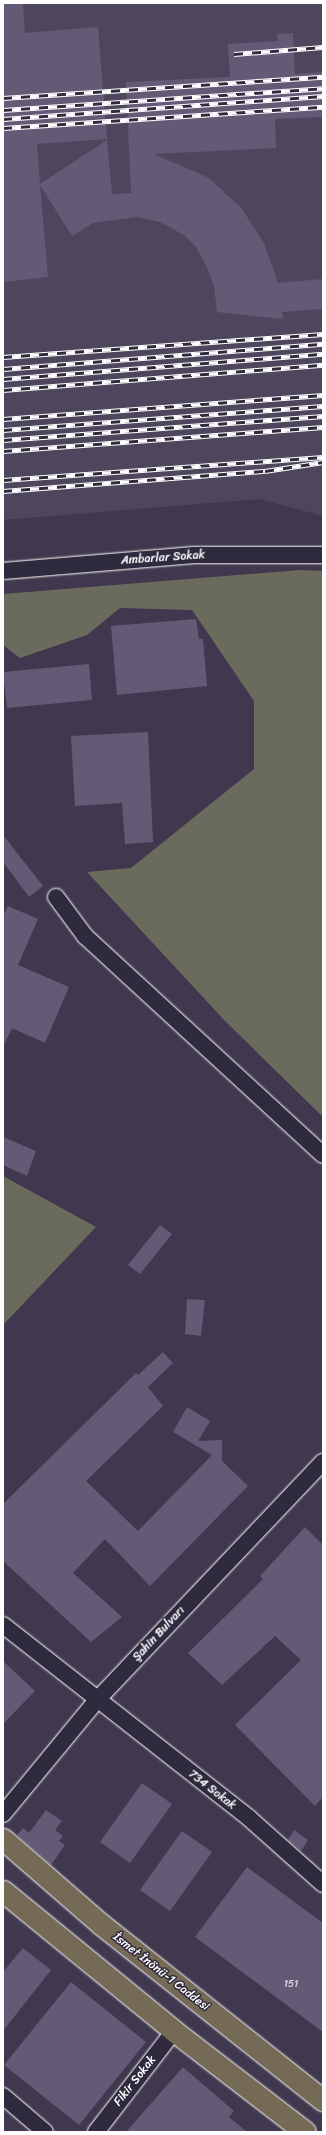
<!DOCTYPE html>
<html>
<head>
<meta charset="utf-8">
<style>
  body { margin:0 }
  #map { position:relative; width:326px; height:2135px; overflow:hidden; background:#3f384e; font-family:Sriracha,sans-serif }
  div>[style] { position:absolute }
  .built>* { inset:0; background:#4e465d }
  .green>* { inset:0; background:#6b6b5d }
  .building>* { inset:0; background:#655a76 }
  .roads { filter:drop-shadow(0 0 1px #fff) drop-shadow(0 0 1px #fff) }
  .minor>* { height:16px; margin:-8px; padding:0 8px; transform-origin:8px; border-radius:8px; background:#2f2a3d }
  .major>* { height:21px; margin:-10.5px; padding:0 10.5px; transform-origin:10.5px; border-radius:10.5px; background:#756a55 }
  .rail>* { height:4.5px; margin-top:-2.25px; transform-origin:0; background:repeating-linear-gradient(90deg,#2f2a3d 0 9px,#fff 0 18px); box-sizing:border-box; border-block:1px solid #fff }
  span { translate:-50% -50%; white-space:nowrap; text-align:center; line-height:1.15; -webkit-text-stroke:3px #2f2a3d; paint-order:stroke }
  .number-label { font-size:10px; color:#d8d6dd }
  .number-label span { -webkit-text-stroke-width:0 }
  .street-label { font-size:12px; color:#fff }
  .frame { position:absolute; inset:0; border:4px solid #fff; pointer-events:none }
</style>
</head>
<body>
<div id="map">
  <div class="built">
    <div style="clip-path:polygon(3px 3px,323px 3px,323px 516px,259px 499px,3px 520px)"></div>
  </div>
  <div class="green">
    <div style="clip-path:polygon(301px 570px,323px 571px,323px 1117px,225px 1021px,87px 872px,131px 868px,254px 769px,254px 701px,192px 610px,120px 608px,87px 635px,20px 658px,3px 645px,3px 594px)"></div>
    <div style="clip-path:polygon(3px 1176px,96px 1227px,3px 1325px)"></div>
  </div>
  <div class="building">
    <div style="clip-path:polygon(3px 3px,23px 3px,25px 33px,98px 27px,107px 139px,37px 144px,40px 184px,107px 140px,112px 194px,131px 193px,126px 82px,230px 77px,228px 44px,278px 41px,277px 34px,293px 33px,295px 74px,323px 72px,323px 117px,275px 119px,276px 148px,154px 154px,209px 178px,242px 209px,264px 243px,278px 283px,323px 279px,323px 309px,282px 312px,283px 319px,217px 312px,214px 286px,207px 267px,196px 247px,184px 235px,160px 222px,137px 217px,93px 223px,72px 236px,40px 185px,48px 277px,3px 282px)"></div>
    <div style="clip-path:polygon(196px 619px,199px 639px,203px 639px,207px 686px,117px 695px,111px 626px)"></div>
    <div style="clip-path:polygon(89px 664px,92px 700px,7px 708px,3px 672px)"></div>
    <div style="clip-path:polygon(148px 732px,153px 842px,125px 844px,122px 803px,75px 806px,71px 736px)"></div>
    <div style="clip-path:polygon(3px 835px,43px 886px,29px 897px,3px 862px)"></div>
    <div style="clip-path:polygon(8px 906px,38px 919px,18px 965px,69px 987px,45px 1043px,12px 1028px,3px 1047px,3px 916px)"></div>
    <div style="clip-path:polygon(3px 1137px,36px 1151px,27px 1176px,3px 1165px)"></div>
    <div style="clip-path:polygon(160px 1225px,172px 1234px,140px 1274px,128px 1265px)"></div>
    <div style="clip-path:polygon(187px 1299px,205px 1300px,201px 1336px,185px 1334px)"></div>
    <div style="clip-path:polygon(163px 1352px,173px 1363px,148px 1387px,163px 1406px,86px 1481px,138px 1531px,212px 1455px,173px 1432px,187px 1407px,210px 1421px,198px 1441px,222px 1440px,222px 1461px,248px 1486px,150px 1586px,105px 1539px,73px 1573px,122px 1617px,91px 1642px,3px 1561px,3px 1504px,136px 1373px,138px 1375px)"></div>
    <div style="clip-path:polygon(305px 1527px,323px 1545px,323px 1797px,315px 1806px,235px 1725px,301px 1660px,275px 1636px,222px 1685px,188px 1653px,263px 1579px,260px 1576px)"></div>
    <div style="clip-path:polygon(3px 1661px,35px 1691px,3px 1724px)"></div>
    <div style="clip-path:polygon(142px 1783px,172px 1804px,130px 1863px,100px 1842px)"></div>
    <div style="clip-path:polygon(46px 1810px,62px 1821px,55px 1830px,63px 1836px,59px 1841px,65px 1845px,51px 1865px,17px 1835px,23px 1828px,29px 1833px)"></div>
    <div style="clip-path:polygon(294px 1830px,308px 1840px,301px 1851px,288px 1840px)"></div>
    <div style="clip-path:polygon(182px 1831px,212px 1852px,170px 1911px,140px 1890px)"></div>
    <div style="clip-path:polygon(247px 1867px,323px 1923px,323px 2032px,195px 1937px)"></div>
    <div style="clip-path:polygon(23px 1948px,51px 1970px,3px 2031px,3px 1972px)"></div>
    <div style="clip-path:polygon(71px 1982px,146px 2042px,79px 2125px,4px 2065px)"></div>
    <div style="clip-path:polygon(183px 2067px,234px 2111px,229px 2117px,247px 2132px,126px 2132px)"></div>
  </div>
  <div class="roads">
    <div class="minor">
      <div style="left:3px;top:571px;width:192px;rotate:-4.8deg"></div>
      <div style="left:194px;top:555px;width:129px"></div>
      <div style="left:56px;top:897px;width:49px;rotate:53.4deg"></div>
      <div style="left:85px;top:936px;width:323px;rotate:42.6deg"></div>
      <div style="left:3px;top:1625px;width:313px;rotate:38.1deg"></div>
      <div style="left:249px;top:1818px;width:99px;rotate:41.7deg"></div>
      <div style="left:3px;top:1814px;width:146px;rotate:-50.5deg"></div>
      <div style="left:96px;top:1701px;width:330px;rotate:-46.5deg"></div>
      <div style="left:3px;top:2096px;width:55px;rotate:40.6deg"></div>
      <div style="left:96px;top:2132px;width:128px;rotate:-52.3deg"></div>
    </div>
    <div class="major">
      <div style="left:3px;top:1839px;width:131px;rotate:41deg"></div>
      <div style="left:102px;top:1925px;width:282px;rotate:38.4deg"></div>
      <div style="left:3px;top:1891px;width:221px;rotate:39.3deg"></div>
      <div style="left:174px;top:2031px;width:165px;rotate:37.6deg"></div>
    </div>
  </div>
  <div class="rail">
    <div style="left:234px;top:54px;width:89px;rotate:-4.5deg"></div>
    <div style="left:3px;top:98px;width:321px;rotate:-3.8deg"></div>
    <div style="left:3px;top:110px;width:321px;rotate:-3.9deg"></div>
    <div style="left:3px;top:119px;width:321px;rotate:-4.1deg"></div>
    <div style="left:3px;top:128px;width:321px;rotate:-3.8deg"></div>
    <div style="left:3px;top:357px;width:321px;rotate:-4.1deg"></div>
    <div style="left:3px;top:369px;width:321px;rotate:-4.5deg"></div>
    <div style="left:3px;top:379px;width:321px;rotate:-4.5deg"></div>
    <div style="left:3px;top:390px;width:321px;rotate:-4.5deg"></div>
    <div style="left:3px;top:419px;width:321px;rotate:-4.3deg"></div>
    <div style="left:3px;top:430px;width:321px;rotate:-4.3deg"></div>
    <div style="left:3px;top:440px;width:321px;rotate:-4.3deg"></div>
    <div style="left:3px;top:451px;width:321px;rotate:-4.3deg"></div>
    <div style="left:3px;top:480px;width:321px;rotate:-4.1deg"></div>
    <div style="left:3px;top:491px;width:263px;rotate:-4.4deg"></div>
    <div style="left:265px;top:471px;width:59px;rotate:-8.8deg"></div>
  </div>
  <div class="number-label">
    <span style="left:291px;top:1985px">151</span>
  </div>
  <div class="street-label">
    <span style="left:163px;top:558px;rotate:-4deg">Ambarlar Sokak</span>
    <span style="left:159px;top:1634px;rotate:-47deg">Şahin Bulvarı</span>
    <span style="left:212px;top:1790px;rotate:38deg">734 Sokak</span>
    <span style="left:161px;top:1972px;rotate:38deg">İsmet İnönü-1 Caddesi</span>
    <span style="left:135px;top:2081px;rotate:-52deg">Fikir Sokak</span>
  </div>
  <div class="frame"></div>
</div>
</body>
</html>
